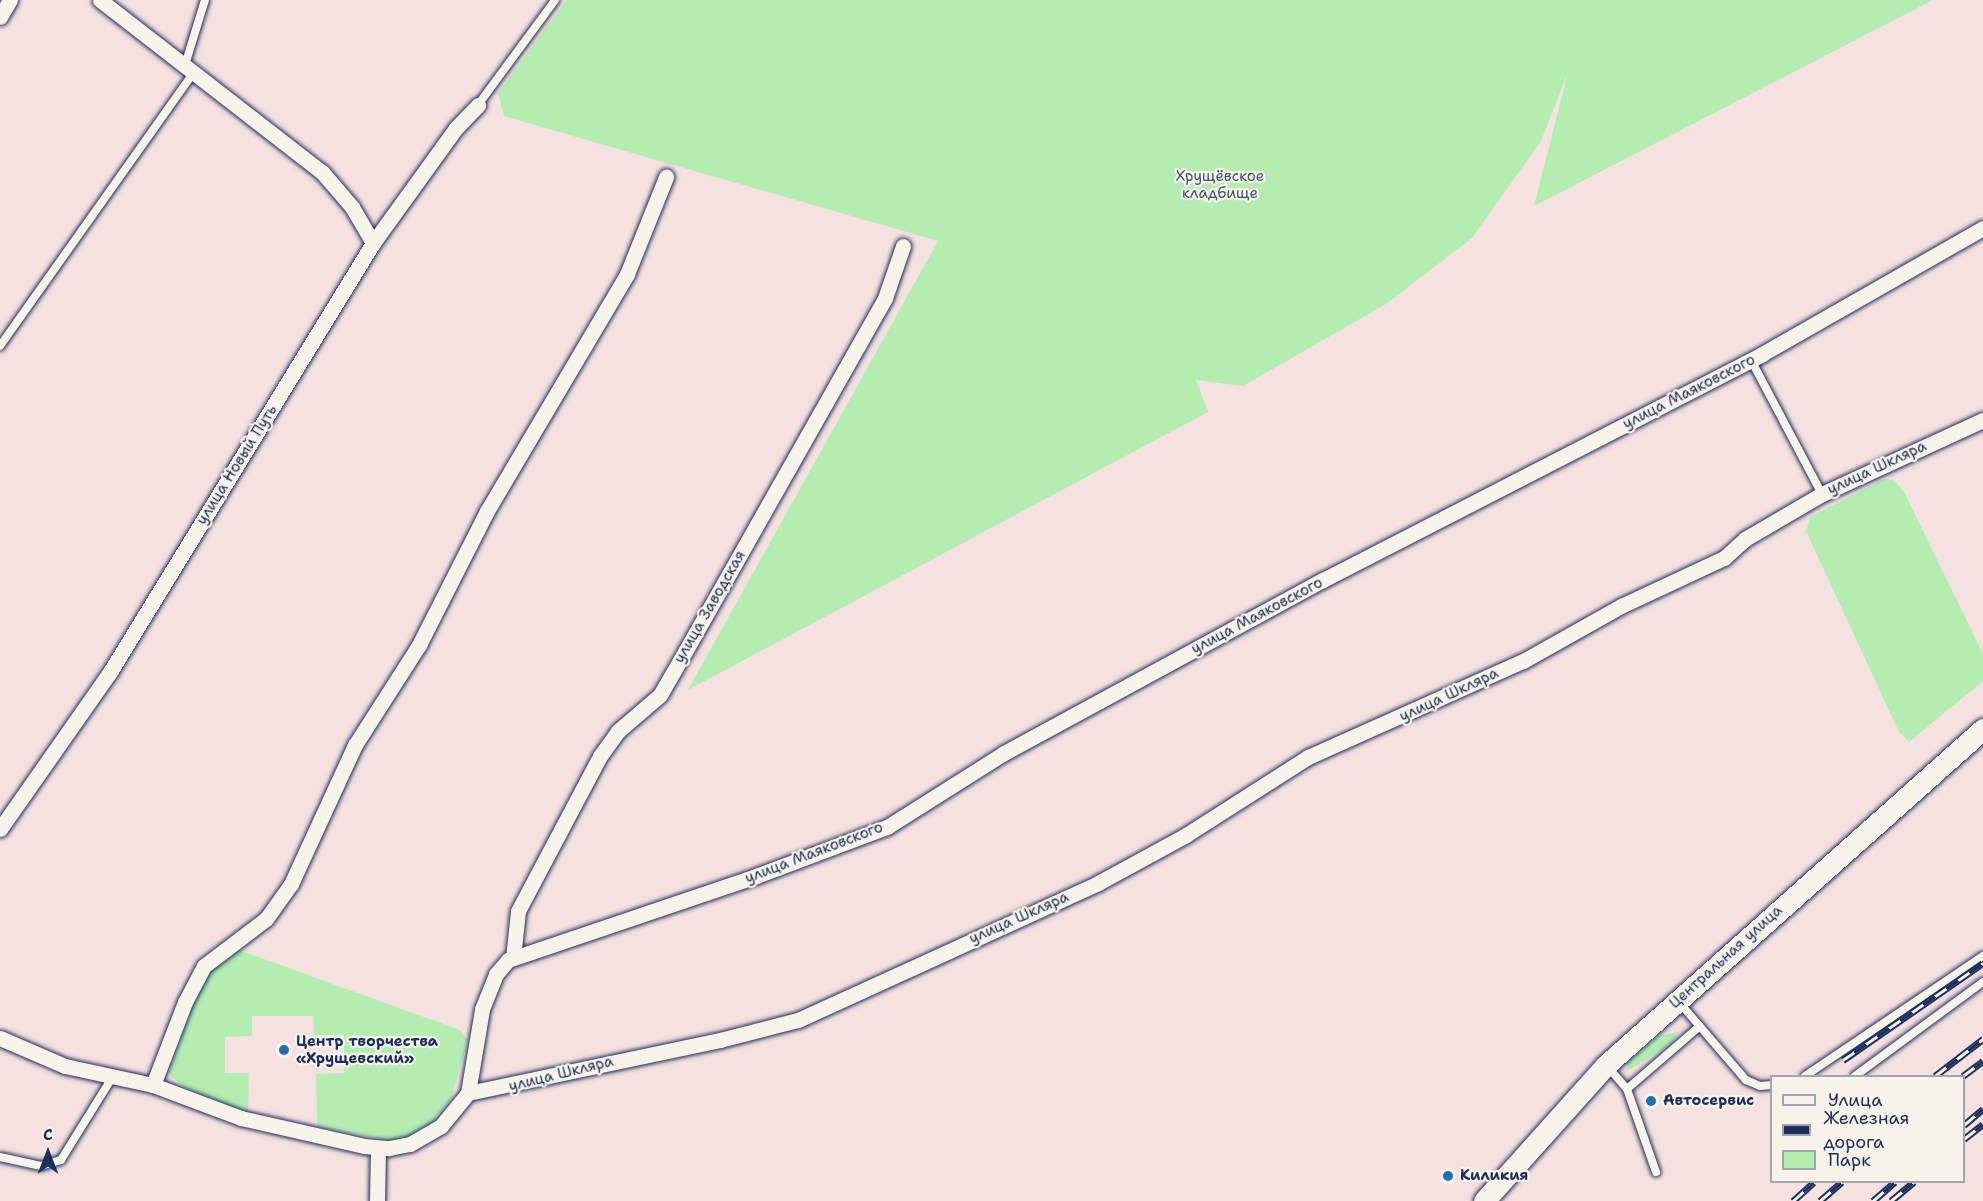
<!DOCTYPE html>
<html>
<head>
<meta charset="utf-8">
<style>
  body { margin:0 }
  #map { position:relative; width:1983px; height:1201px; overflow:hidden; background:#f5e1df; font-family:"Shantell Sans",sans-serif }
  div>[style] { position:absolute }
  .green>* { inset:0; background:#b3edb2 }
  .roads { filter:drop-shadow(0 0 2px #1b2f5e) drop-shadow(0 0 2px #1b2f5e) }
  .lane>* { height:8px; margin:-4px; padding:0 4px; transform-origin:4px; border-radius:4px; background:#f7f3e8 }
  .street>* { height:15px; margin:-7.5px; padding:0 7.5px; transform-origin:7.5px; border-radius:7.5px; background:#f7f3e8 }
  .secondary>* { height:21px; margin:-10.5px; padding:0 10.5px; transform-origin:10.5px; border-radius:10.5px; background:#f7f3e8 }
  .rail>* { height:7px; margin-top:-3.5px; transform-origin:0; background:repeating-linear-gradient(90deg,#f7f3e8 0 14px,#1b2f5e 0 28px); box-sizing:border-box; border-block:2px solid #1b2f5e }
  .dots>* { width:16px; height:16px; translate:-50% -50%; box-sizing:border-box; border:3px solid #f7f3e8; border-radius:50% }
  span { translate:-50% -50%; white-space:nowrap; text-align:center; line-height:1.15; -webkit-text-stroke:4.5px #f7f3e8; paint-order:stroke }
  .park-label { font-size:15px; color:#39556f }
  .street-label { font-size:15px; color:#1b2f5e }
  .poi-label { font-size:15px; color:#1b2f5e; font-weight:700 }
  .left { translate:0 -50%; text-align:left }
  .legend { position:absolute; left:1770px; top:1075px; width:195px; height:108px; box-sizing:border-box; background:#f7f3e8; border:2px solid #9fa5b1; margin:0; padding:8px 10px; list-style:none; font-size:18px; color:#1b2f5e }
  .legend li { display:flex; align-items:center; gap:12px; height:30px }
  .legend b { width:30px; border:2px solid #9fa5b1 }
  .north { position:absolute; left:18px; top:1123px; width:60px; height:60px; -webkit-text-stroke:4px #f7f3e8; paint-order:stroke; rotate:0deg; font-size:16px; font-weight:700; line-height:24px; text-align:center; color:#1b2f5e }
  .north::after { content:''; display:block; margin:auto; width:21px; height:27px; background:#1b2f5e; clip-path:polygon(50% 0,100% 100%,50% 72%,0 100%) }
</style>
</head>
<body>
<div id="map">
  <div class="green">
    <div style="clip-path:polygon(567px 0,1933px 0,1534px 206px,1568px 72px,1541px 141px,1472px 238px,1386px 304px,1243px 386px,1196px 380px,1208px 412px,688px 690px,938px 241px,504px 116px,498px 93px)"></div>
    <div style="clip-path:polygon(1884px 479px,1894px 480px,1904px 492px,1983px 654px,1983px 681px,1909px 742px,1899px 732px,1806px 531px,1810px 517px)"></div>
    <div style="clip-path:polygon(236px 949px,460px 1030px,468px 1041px,451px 1098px,432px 1123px,413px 1135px,390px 1140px,317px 1127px,316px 1074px,344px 1073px,344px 1035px,314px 1035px,313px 1016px,252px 1016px,252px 1036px,225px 1037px,225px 1073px,249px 1073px,248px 1113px,186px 1088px,172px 1077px,169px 1072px,201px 980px)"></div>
    <div style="clip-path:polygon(1678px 1032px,1671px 1044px,1626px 1072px,1629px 1061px,1659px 1036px)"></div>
  </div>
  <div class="roads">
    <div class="lane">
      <div style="left:185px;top:65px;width:68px;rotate:-72.9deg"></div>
      <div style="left:478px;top:105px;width:130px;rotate:-53.7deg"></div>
      <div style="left:0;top:346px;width:336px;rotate:-54.7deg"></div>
      <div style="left:1751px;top:360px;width:152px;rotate:62.1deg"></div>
      <div style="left:1678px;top:1001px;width:104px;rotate:49.3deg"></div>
      <div style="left:1746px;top:1080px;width:15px;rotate:23deg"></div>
      <div style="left:1760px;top:1086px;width:12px;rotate:-5deg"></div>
      <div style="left:1607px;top:1066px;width:30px;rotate:49deg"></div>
      <div style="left:1627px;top:1089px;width:96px;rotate:-40.8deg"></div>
      <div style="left:1805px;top:1076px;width:215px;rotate:-34deg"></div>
      <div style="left:1855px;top:1076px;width:159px;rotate:-36.3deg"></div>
      <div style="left:1627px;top:1089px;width:88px;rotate:70.7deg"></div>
      <div style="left:0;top:1157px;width:42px;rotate:12.4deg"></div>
      <div style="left:41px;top:1166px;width:21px;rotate:-17deg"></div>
      <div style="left:61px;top:1160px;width:99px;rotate:-58.2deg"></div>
    </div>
    <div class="street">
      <div style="left:100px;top:0;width:281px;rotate:37.8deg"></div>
      <div style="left:322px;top:172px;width:46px;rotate:49.4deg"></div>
      <div style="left:352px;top:207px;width:42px;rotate:59.7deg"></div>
      <div style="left:0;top:17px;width:20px;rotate:-60deg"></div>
      <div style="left:0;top:829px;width:192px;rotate:-55deg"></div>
      <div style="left:110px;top:672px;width:503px;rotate:-58.49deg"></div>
      <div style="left:373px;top:243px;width:142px;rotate:-54.2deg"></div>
      <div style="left:456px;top:128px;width:32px;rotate:-46deg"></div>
      <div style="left:513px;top:958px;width:47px;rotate:-83.9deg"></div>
      <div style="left:518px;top:911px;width:175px;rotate:-62.1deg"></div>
      <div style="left:600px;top:756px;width:31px;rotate:-54deg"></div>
      <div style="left:618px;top:731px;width:55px;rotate:-40.6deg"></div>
      <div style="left:660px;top:695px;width:52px;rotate:-60deg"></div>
      <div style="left:686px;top:650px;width:404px;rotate:-60.5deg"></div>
      <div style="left:885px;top:298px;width:55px;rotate:-70.9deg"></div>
      <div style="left:0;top:1038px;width:71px;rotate:23.3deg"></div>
      <div style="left:65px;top:1066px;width:90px;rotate:12.2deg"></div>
      <div style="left:153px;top:1085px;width:94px;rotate:20.6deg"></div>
      <div style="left:241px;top:1118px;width:126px;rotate:12.8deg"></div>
      <div style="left:364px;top:1146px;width:25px;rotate:5deg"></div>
      <div style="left:389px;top:1148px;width:21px;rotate:-11deg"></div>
      <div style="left:410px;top:1144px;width:36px;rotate:-30deg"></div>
      <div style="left:441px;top:1126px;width:43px;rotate:-50.7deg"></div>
      <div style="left:468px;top:1093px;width:258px;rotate:-11.9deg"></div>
      <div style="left:720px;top:1040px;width:81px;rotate:-14.4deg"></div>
      <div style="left:798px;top:1020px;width:330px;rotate:-24.5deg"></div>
      <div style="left:1098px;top:883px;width:100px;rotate:-28.6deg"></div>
      <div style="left:1186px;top:835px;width:145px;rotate:-32.6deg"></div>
      <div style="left:1308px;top:757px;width:235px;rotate:-24.1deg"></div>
      <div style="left:1523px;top:661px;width:112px;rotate:-29.3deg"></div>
      <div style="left:1621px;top:606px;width:114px;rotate:-25deg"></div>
      <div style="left:1724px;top:558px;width:28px;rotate:-42deg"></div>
      <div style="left:1745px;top:539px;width:89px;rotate:-30.3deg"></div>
      <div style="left:1822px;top:494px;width:177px;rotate:-24.7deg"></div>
      <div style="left:153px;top:1085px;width:89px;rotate:-68.9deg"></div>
      <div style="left:185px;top:1002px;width:41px;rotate:-62.2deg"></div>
      <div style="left:204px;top:966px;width:78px;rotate:-37.2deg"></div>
      <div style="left:266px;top:919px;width:43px;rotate:-54.5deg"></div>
      <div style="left:291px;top:884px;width:153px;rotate:-65.3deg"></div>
      <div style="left:355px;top:745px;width:119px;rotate:-57.4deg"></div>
      <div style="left:419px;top:645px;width:150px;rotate:-63.1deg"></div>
      <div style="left:487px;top:511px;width:275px;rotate:-59.4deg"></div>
      <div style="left:627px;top:274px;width:105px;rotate:-68.1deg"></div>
      <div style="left:468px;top:1093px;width:85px;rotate:-80.5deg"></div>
      <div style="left:482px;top:1009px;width:38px;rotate:-68deg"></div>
      <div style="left:496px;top:974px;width:18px;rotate:-49deg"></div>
      <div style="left:508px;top:960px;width:262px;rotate:-18.7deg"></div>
      <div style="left:756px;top:876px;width:140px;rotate:-20.5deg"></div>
      <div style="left:887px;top:827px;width:138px;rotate:-32.3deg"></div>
      <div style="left:1004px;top:753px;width:363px;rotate:-28.5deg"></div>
      <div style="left:1323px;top:580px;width:494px;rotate:-27.2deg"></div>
      <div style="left:1762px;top:354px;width:254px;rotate:-29.7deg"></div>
      <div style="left:377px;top:1201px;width:53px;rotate:-88.9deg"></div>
    </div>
    <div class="secondary">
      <div style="left:1484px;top:1201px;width:183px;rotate:-48.1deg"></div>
      <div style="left:1606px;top:1065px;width:505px;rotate:-41.71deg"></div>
    </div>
  </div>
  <div class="rail">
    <div style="left:1843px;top:1060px;width:170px;rotate:-34.7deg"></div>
    <div style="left:1935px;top:1076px;width:61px;rotate:-37.6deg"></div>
    <div style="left:1963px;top:1076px;width:25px;rotate:-37deg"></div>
    <div style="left:1964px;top:1125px;width:25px;rotate:-40deg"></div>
    <div style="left:1964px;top:1139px;width:24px;rotate:-38deg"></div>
    <div style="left:1793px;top:1201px;width:28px;rotate:-42deg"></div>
    <div style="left:1820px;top:1201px;width:29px;rotate:-41deg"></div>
    <div style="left:1873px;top:1201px;width:29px;rotate:-41deg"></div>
    <div style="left:1891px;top:1201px;width:30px;rotate:-40deg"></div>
  </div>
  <div class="dots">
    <div style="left:284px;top:1050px;background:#1f6fb2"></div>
    <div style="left:1651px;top:1101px;background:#1f6fb2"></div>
    <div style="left:1448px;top:1176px;background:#1f6fb2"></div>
  </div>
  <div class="park-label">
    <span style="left:1220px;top:185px">Хрущёвское<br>кладбище</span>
  </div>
  <div class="street-label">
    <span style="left:1689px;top:392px;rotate:-27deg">улица Маяковского</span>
    <span style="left:237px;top:465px;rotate:-58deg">улица Новый Путь</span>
    <span style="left:1877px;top:468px;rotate:-25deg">улица Шкляра</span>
    <span style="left:710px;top:607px;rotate:-60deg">улица Заводская</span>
    <span style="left:1257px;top:616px;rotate:-28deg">улица Маяковского</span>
    <span style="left:1449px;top:695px;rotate:-25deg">улица Шкляра</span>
    <span style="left:814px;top:853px;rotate:-21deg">улица Маяковского</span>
    <span style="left:1019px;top:918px;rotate:-24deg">улица Шкляра</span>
    <span style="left:1726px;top:957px;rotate:-42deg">Центральная улица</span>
    <span style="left:561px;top:1074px;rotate:-14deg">улица Шкляра</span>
  </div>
  <div class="poi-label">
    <span class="left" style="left:296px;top:1050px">Центр творчества<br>«Хрущевский»</span>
    <span class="left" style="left:1663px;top:1101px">Автосервис</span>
    <span class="left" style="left:1460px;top:1176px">Киликия</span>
  </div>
  <ul class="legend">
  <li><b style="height:8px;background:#f7f3e8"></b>Улица</li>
  <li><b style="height:8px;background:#1b2f5e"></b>Железная дорога</li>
  <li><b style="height:16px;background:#b3edb2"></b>Парк</li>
  </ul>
  <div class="north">С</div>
</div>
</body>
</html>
